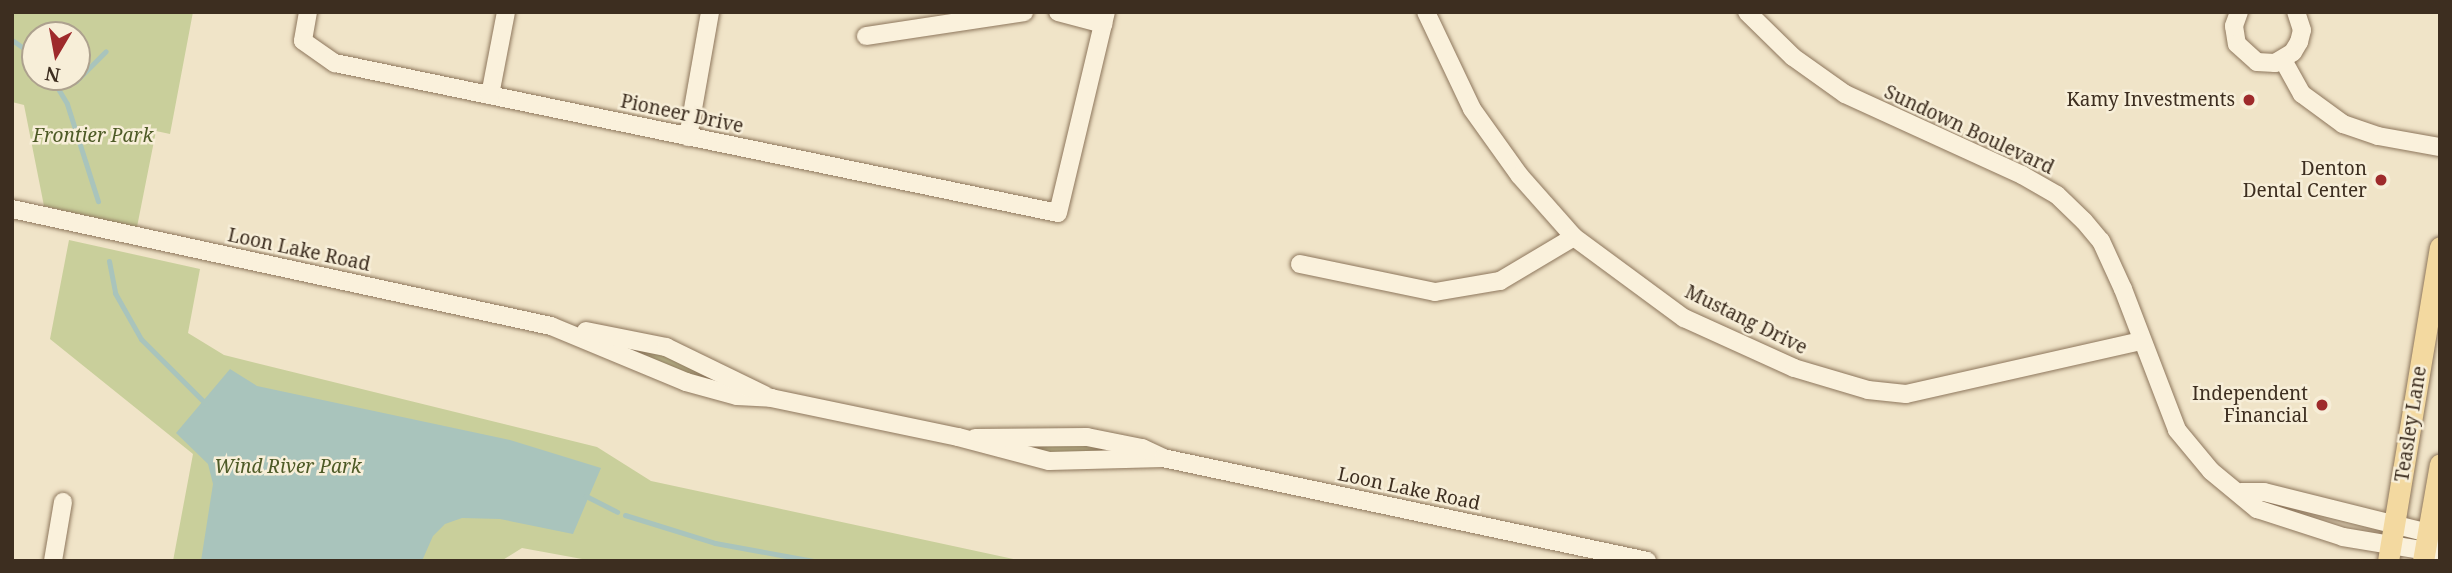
<!DOCTYPE html>
<html>
<head>
<meta charset="utf-8">
<style>
  body { margin:0 }
  #map { position:relative; width:2452px; height:573px; overflow:hidden; background:#f0e4c8; font-family:"Noto Serif",serif }
  div>[style] { position:absolute }
  .green>* { inset:0; background:#c9cf9b }
  .water>* { inset:0; background:#a9c4bc }
  .stream>* { height:5px; margin:-2.5px; padding:0 2.5px; transform-origin:2.5px; border-radius:2.5px; background:#a9c4bc }
  .roads { filter:drop-shadow(0 0 2px #8d765c) drop-shadow(0 0 2px #8d765c) }
  .minor>* { height:18px; margin:-9px; padding:0 9px; transform-origin:9px; border-radius:9px; background:#faf1dc }
  .major>* { height:21px; margin:-10.5px; padding:0 10.5px; transform-origin:10.5px; border-radius:10.5px; background:#f3d9a0 }
  .dots>* { width:19px; height:19px; translate:-50% -50%; box-sizing:border-box; border:4px solid #f7eed8; border-radius:50% }
  span { translate:-50% -50%; white-space:nowrap; text-align:center; line-height:1.15; -webkit-text-stroke:5px #f7eed8; paint-order:stroke }
  .poi-label { font-size:19px; color:#3d2e20 }
  .right { translate:-100% -50%; text-align:right }
  .street-label { font-size:19px; color:#3d2e20 }
  .park-label { font-size:19px; color:#4d5a26; font-style:italic }
  .frame { position:absolute; inset:0; border:14px solid #3d2e20; pointer-events:none }
  .north { position:absolute; left:21px; top:21px; width:70px; height:70px; box-sizing:border-box; background:#f7eed8; border:2px solid #ada18e; border-radius:50%; rotate:190deg; font-size:19px; font-weight:700; line-height:28px; text-align:center; color:#3d2e20 }
  .north::after { content:''; display:block; margin:auto; width:24px; height:32px; background:#9e2a2b; clip-path:polygon(50% 0,100% 100%,50% 72%,0 100%) }
</style>
</head>
<body>
<div id="map">
  <div class="green">
    <div style="clip-path:polygon(evenodd,12px 12px,193px 12px,170px 134px,156px 131px,137px 227px,44px 206px,24px 105px,12px 102px,12px 12px,35px 35px,77px 35px,77px 77px,35px 77px,35px 35px)"></div>
    <div style="clip-path:polygon(69px 240px,200px 269px,188px 333px,224px 355px,597px 447px,651px 481px,1023px 561px,593px 561px,522px 548px,501px 561px,173px 561px,193px 454px,50px 339px)"></div>
    <div style="clip-path:polygon(617px 340px,668px 355px,735px 386px,698px 380px,631px 351px)"></div>
    <div style="clip-path:polygon(1089px 444px,1134px 451px,1064px 455px,1010px 445px)"></div>
  </div>
  <div class="water">
    <div style="clip-path:polygon(230px 369px,257px 386px,510px 440px,601px 468px,573px 534px,500px 519px,462px 518px,445px 524px,433px 536px,422px 561px,201px 561px,213px 484px,208px 464px,176px 433px)"></div>
  </div>
  <div class="stream">
    <div style="left:12px;top:40px;width:28px;rotate:35deg"></div>
    <div style="left:51px;top:77px;width:31px;rotate:59deg"></div>
    <div style="left:67px;top:104px;width:102px;rotate:72.3deg"></div>
    <div style="left:54px;top:82px;width:22px;rotate:-3deg"></div>
    <div style="left:76px;top:81px;width:42px;rotate:-45deg"></div>
    <div style="left:109px;top:261px;width:33px;rotate:79deg"></div>
    <div style="left:115px;top:293px;width:53px;rotate:60.5deg"></div>
    <div style="left:141px;top:339px;width:92px;rotate:45deg"></div>
    <div style="left:586px;top:496px;width:35px;rotate:27deg"></div>
    <div style="left:625px;top:515px;width:94px;rotate:17.3deg"></div>
    <div style="left:715px;top:543px;width:100px;rotate:10.4deg"></div>
  </div>
  <div class="roads">
    <div class="minor">
      <div style="left:308px;top:12px;width:29px;rotate:100deg"></div>
      <div style="left:303px;top:41px;width:39px;rotate:35deg"></div>
      <div style="left:335px;top:63px;width:738px;rotate:11.72deg"></div>
      <div style="left:1058px;top:213px;width:207px;rotate:-76.6deg"></div>
      <div style="left:1058px;top:12px;width:47px;rotate:14.9deg"></div>
      <div style="left:1426px;top:12px;width:107px;rotate:64.6deg"></div>
      <div style="left:1472px;top:109px;width:82px;rotate:54.4deg"></div>
      <div style="left:1520px;top:176px;width:81px;rotate:48.5deg"></div>
      <div style="left:1574px;top:237px;width:137px;rotate:36.4deg"></div>
      <div style="left:1684px;top:318px;width:121px;rotate:24.4deg"></div>
      <div style="left:1794px;top:368px;width:77px;rotate:16.6deg"></div>
      <div style="left:1868px;top:390px;width:38px;rotate:6deg"></div>
      <div style="left:1906px;top:394px;width:242px;rotate:-12.7deg"></div>
      <div style="left:1747px;top:12px;width:64px;rotate:44.4deg"></div>
      <div style="left:1793px;top:57px;width:64px;rotate:35.4deg"></div>
      <div style="left:1845px;top:94px;width:195px;rotate:24.6deg"></div>
      <div style="left:2022px;top:175px;width:40px;rotate:29.7deg"></div>
      <div style="left:2057px;top:195px;width:37px;rotate:44deg"></div>
      <div style="left:2084px;top:221px;width:26px;rotate:50deg"></div>
      <div style="left:2101px;top:241px;width:53px;rotate:65.4deg"></div>
      <div style="left:2123px;top:289px;width:151px;rotate:69deg"></div>
      <div style="left:2177px;top:430px;width:53px;rotate:50.3deg"></div>
      <div style="left:2211px;top:471px;width:60px;rotate:39.6deg"></div>
      <div style="left:2257px;top:509px;width:90px;rotate:18deg"></div>
      <div style="left:2343px;top:537px;width:98px;rotate:9.4deg"></div>
      <div style="left:2239px;top:12px;width:15px;rotate:110deg"></div>
      <div style="left:2234px;top:26px;width:18px;rotate:81deg"></div>
      <div style="left:2237px;top:44px;width:27px;rotate:42deg"></div>
      <div style="left:2257px;top:62px;width:18px;rotate:3deg"></div>
      <div style="left:2275px;top:63px;width:21px;rotate:-31deg"></div>
      <div style="left:2293px;top:52px;width:12px;rotate:-59deg"></div>
      <div style="left:2299px;top:42px;width:12px;rotate:-76deg"></div>
      <div style="left:2302px;top:30px;width:19px;rotate:-108deg"></div>
      <div style="left:866px;top:36px;width:160px;rotate:-8.6deg"></div>
      <div style="left:2283px;top:60px;width:39px;rotate:61deg"></div>
      <div style="left:2302px;top:94px;width:51px;rotate:36.2deg"></div>
      <div style="left:2343px;top:124px;width:37px;rotate:19deg"></div>
      <div style="left:2378px;top:136px;width:63px;rotate:10.1deg"></div>
      <div style="left:490px;top:95px;width:85px;rotate:-79.1deg"></div>
      <div style="left:688px;top:137px;width:127px;rotate:-80deg"></div>
      <div style="left:12px;top:209px;width:552px;rotate:12.25deg"></div>
      <div style="left:551px;top:326px;width:146px;rotate:22.5deg"></div>
      <div style="left:686px;top:382px;width:53px;rotate:15.4deg"></div>
      <div style="left:737px;top:396px;width:34px;rotate:3deg"></div>
      <div style="left:771px;top:398px;width:191px;rotate:11.8deg"></div>
      <div style="left:958px;top:437px;width:94px;rotate:14.8deg"></div>
      <div style="left:1049px;top:461px;width:114px;rotate:-1.5deg"></div>
      <div style="left:1300px;top:264px;width:138px;rotate:11.7deg"></div>
      <div style="left:1435px;top:292px;width:66px;rotate:-9.6deg"></div>
      <div style="left:1500px;top:281px;width:86px;rotate:-30.7deg"></div>
      <div style="left:586px;top:331px;width:82px;rotate:11.3deg"></div>
      <div style="left:666px;top:347px;width:110px;rotate:25.9deg"></div>
      <div style="left:975px;top:438px;width:112px;rotate:-0.5deg"></div>
      <div style="left:1087px;top:437px;width:56px;rotate:11.3deg"></div>
      <div style="left:1142px;top:448px;width:23px;rotate:25deg"></div>
      <div style="left:1163px;top:458px;width:495px;rotate:12deg"></div>
      <div style="left:2241px;top:492px;width:23px"></div>
      <div style="left:2264px;top:492px;width:181px;rotate:14deg"></div>
      <div style="left:53px;top:561px;width:60px;rotate:-80.4deg"></div>
    </div>
    <div class="major">
      <div style="left:2388px;top:561px;width:318px;rotate:-80.6deg"></div>
      <div style="left:2423px;top:561px;width:98px;rotate:-80.1deg"></div>
    </div>
  </div>
  <div class="dots">
    <div style="left:2249px;top:100px;background:#9e2a2b"></div>
    <div style="left:2381px;top:180px;background:#9e2a2b"></div>
    <div style="left:2322px;top:405px;background:#9e2a2b"></div>
  </div>
  <div class="poi-label">
    <span class="right" style="left:2235px;top:100px">Kamy Investments</span>
    <span class="right" style="left:2367px;top:180px">Denton<br>Dental Center</span>
    <span class="right" style="left:2308px;top:405px">Independent<br>Financial</span>
  </div>
  <div class="street-label">
    <span style="left:682px;top:114px;rotate:12deg">Pioneer Drive</span>
    <span style="left:1969px;top:130px;rotate:25deg">Sundown Boulevard</span>
    <span style="left:299px;top:250px;rotate:12deg">Loon Lake Road</span>
    <span style="left:1746px;top:320px;rotate:26deg">Mustang Drive</span>
    <span style="left:2411px;top:424px;rotate:-81deg">Teasley Lane</span>
    <span style="left:1409px;top:489px;rotate:12deg">Loon Lake Road</span>
  </div>
  <div class="park-label">
    <span style="left:93px;top:136px">Frontier Park</span>
    <span style="left:288px;top:467px">Wind River Park</span>
  </div>
  <div class="frame"></div>
  <div class="north">N</div>
</div>
</body>
</html>
